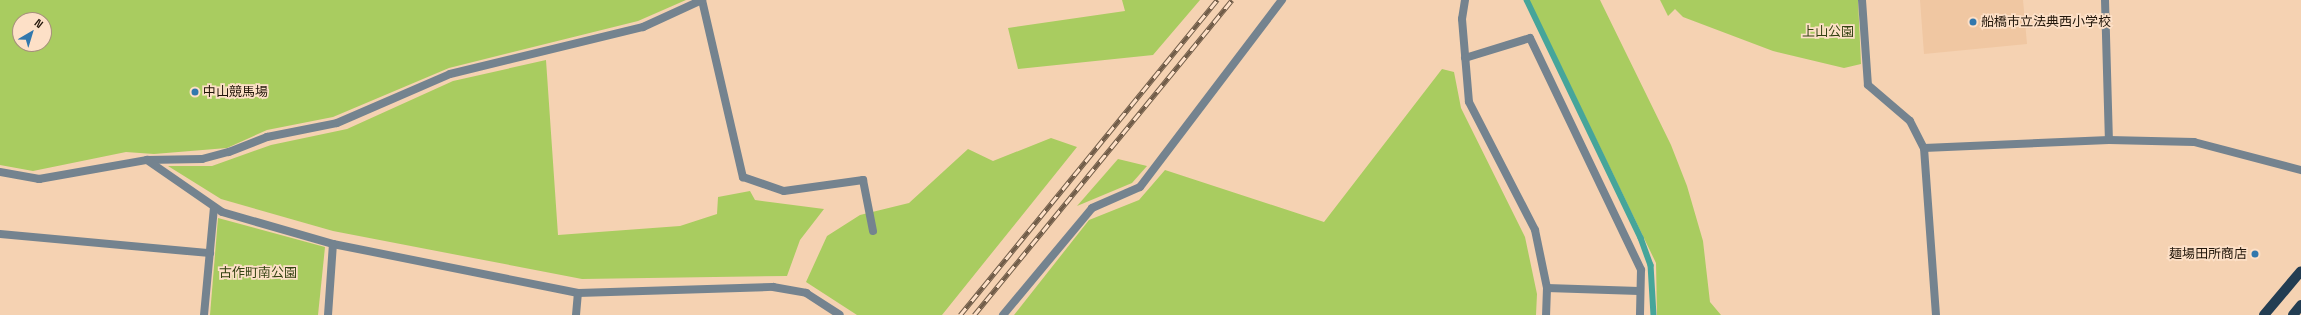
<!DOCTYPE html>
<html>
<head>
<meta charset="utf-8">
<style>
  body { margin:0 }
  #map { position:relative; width:2301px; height:315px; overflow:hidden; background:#f5d2b2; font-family:"Space Grotesk","Noto Sans JP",sans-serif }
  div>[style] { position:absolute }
  .built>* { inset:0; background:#f0c7a2 }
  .green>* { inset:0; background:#a9cc60 }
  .stream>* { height:5.5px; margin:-2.75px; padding:0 2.75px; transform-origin:2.75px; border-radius:2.75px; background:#46a59a }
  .street>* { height:8px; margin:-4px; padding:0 4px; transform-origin:4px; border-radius:4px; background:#74838f }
  .primary>* { height:10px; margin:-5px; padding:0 5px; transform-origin:5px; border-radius:5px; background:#233d52 }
  .rail>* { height:4.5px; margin-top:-2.25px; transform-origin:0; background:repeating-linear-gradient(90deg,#fde0c7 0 9px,#705c48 0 18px); box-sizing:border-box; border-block:1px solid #705c48 }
  .dots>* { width:11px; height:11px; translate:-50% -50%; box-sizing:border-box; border:2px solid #fde0c7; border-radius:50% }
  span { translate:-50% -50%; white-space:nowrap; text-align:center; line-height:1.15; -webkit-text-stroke:3.5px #fde0c7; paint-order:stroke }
  .poi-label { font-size:13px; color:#22160a }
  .left { translate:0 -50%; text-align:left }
  .right { translate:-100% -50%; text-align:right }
  .park-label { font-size:13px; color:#344212 }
  .north { position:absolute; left:12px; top:12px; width:40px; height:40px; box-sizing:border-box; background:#fde0c7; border:1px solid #a58f7b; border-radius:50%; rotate:38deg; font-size:11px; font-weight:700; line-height:16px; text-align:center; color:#22160a }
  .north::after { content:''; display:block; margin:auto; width:14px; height:18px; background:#3278ad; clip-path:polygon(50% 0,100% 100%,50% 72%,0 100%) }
</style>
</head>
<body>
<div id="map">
  <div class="built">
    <div style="clip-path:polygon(1920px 0,2023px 0,2027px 44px,1924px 54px)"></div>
  </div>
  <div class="green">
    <div style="clip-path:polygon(evenodd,0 0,686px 0,638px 21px,449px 68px,333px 117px,267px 130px,227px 148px,154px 154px,126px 152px,33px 171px,0 165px,0 0,20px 20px,44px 20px,44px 44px,20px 44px,20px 20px)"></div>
    <div style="clip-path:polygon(1122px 0,1200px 0,1153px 55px,1018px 69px,1008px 28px,1125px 11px)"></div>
    <div style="clip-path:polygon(1529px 0,1600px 0,1671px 145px,1687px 186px,1703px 241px,1710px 302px,1721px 315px,1657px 315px,1656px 263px)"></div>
    <div style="clip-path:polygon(1660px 0,1858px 0,1861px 64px,1844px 68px,1773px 51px,1683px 17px,1675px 9px,1668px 16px)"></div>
    <div style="clip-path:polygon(546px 60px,558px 235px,680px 226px,717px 214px,718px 197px,750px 191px,755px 200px,824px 209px,800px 240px,787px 276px,582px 279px,333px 231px,221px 199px,168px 166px,212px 166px,271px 145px,347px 129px,453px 81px)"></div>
    <div style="clip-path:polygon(1442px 69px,1454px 72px,1461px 108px,1525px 237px,1537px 294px,1536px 315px,1014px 315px,1089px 220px,1139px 200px,1165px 170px,1324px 222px)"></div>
    <div style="clip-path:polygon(1051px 138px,1077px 147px,942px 315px,857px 315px,806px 282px,827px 236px,860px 215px,909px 203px,968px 149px,993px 161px)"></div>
    <div style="clip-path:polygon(1118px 159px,1147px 166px,1132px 183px,1077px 206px)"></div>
    <div style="clip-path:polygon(218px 218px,325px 247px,318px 315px,210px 315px)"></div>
  </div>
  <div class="stream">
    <div style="left:1527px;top:0;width:264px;rotate:64.4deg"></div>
    <div style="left:1641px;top:238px;width:29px;rotate:70deg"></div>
    <div style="left:1651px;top:265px;width:50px;rotate:86.6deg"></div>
  </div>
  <div class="street">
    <div style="left:702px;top:0;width:182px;rotate:77deg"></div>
    <div style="left:743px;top:177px;width:43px;rotate:18.9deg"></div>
    <div style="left:784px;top:191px;width:80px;rotate:-7.9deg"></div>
    <div style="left:863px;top:180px;width:52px;rotate:78.9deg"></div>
    <div style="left:1465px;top:0;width:19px;rotate:99deg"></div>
    <div style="left:1462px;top:19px;width:83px;rotate:85.2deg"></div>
    <div style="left:1469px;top:102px;width:144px;rotate:62.7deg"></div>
    <div style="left:1535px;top:230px;width:59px;rotate:78.3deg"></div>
    <div style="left:1547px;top:288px;width:27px;rotate:92deg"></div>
    <div style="left:1862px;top:0;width:85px;rotate:86deg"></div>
    <div style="left:1868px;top:85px;width:55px;rotate:40.6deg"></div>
    <div style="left:1910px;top:121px;width:30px;rotate:63deg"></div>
    <div style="left:1924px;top:148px;width:167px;rotate:85.9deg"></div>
    <div style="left:2105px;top:0;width:140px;rotate:88.4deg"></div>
    <div style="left:1465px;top:58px;width:68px;rotate:-17.1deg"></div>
    <div style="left:1530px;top:38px;width:257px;rotate:64.4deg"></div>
    <div style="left:1641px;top:270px;width:45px;rotate:91.3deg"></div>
    <div style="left:1924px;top:148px;width:185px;rotate:-2.5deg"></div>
    <div style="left:2109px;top:140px;width:85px;rotate:1.3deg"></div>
    <div style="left:2194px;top:142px;width:111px;rotate:14.7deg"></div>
    <div style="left:147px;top:160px;width:55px;rotate:-1deg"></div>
    <div style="left:202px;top:159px;width:28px;rotate:-15deg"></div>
    <div style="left:229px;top:152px;width:41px;rotate:-21.5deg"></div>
    <div style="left:267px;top:137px;width:71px;rotate:-11.3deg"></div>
    <div style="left:337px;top:123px;width:123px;rotate:-23.4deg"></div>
    <div style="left:450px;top:74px;width:199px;rotate:-13.7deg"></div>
    <div style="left:643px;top:27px;width:65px;rotate:-24.6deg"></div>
    <div style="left:0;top:172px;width:40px;rotate:10deg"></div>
    <div style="left:39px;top:179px;width:110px;rotate:-10deg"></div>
    <div style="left:147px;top:160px;width:91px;rotate:34.7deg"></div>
    <div style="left:222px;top:212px;width:116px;rotate:16.1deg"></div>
    <div style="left:333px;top:244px;width:250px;rotate:11.3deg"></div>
    <div style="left:578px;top:293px;width:195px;rotate:-1.8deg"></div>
    <div style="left:773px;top:287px;width:34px;rotate:10deg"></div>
    <div style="left:806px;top:293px;width:40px;rotate:32.9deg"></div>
    <div style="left:0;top:234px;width:211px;rotate:5.2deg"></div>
    <div style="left:1547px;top:288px;width:92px;rotate:1.9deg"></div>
    <div style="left:204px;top:315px;width:108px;rotate:-84.7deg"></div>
    <div style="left:328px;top:315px;width:71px;rotate:-86deg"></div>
    <div style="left:576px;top:315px;width:22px;rotate:-85deg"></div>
    <div style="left:1003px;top:315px;width:139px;rotate:-50.2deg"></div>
    <div style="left:1092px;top:208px;width:52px;rotate:-23.6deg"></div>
    <div style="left:1140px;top:187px;width:235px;rotate:-52.8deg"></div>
  </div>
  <div class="primary">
    <div style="left:2264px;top:315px;width:57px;rotate:-49.9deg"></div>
    <div style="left:2293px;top:315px;width:13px;rotate:-51deg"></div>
  </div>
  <div class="rail">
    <div style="left:960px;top:315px;width:407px;rotate:-50.8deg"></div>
    <div style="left:974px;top:315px;width:407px;rotate:-50.7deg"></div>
  </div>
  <div class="dots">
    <div style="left:1973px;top:22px;background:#3278ad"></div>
    <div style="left:195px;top:92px;background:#3278ad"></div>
    <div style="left:2255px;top:254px;background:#3278ad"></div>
  </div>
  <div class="poi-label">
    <span class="left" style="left:1981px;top:22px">船橋市立法典西小学校</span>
    <span class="left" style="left:203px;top:92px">中山競馬場</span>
    <span class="right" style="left:2247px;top:254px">麺場田所商店</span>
  </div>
  <div class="park-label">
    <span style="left:1828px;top:32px">上山公園</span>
    <span style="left:258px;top:273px">古作町南公園</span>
  </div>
  <div class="north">N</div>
</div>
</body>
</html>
